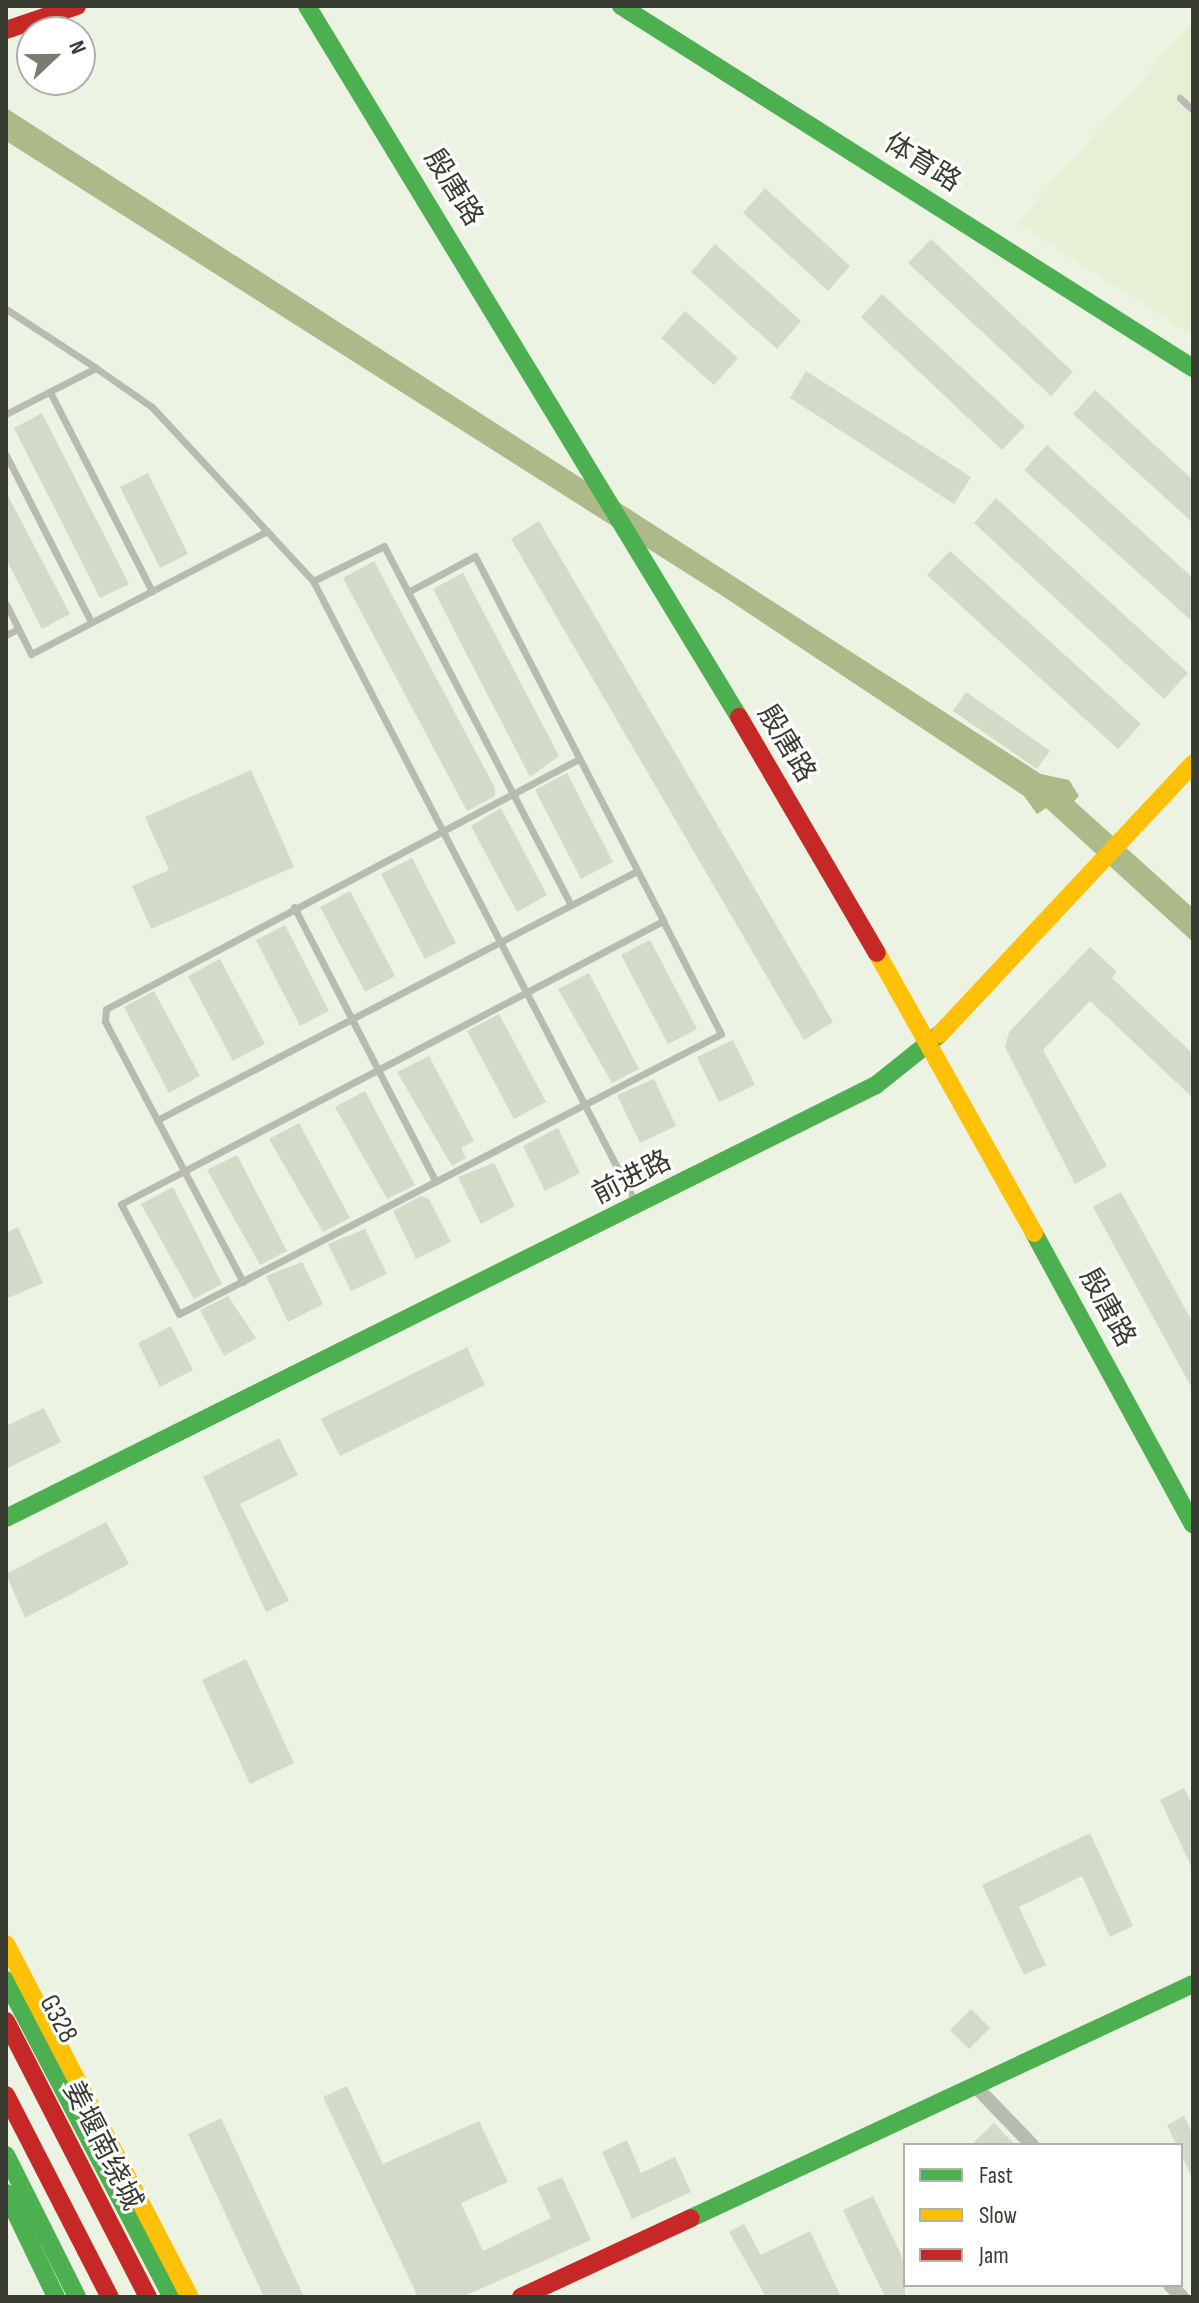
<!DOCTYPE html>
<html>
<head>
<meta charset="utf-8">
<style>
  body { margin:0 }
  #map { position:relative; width:1199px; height:2303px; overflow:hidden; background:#edf3e3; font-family:"Sofia Sans Condensed","Noto Sans SC",sans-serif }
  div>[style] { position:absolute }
  .built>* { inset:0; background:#e7f0d5 }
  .water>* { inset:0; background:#acba8a }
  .building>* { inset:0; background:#d4dac8 }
  .lane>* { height:7px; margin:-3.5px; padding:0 3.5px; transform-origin:3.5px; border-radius:3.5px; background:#b7bbb0 }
  .street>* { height:14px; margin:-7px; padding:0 7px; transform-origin:7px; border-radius:7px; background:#b7bbb0 }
  .fast>* { height:18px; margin:-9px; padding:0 9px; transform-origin:9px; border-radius:9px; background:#4caf50 }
  .slow>* { height:18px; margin:-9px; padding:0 9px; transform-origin:9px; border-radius:9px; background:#ffc107 }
  .jam>* { height:18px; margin:-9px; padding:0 9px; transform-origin:9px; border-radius:9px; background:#c62828 }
  span { translate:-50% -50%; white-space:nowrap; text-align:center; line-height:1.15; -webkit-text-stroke:6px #fff; paint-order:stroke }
  .street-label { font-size:28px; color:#383c31 }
  .frame { position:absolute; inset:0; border:8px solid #383c31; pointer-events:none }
  .legend { position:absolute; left:903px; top:2143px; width:280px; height:144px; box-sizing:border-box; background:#fff; border:2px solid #afb1ad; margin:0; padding:10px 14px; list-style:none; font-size:24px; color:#383c31 }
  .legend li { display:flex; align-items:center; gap:16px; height:40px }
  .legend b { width:40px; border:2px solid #afb1ad }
  .north { position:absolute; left:16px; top:16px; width:80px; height:80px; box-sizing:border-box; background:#fff; border:2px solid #afb1ad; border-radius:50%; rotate:68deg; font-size:22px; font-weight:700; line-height:32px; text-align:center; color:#383c31 }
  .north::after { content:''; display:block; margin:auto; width:28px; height:36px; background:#777c6f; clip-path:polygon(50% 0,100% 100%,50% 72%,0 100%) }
</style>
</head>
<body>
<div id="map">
  <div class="built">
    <div style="clip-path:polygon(1193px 21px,1193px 336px,1017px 223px)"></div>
  </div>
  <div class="water">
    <div style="clip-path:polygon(6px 108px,1041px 774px,1069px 780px,1079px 796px,1074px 801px,1193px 908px,1193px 942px,1046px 808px,1037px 814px,1024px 796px,721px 595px,6px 141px)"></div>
  </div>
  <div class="building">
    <div style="clip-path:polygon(765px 188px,850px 266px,828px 291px,743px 213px)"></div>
    <div style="clip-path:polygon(931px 239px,1073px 372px,1051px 396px,908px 263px)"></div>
    <div style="clip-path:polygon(715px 244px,801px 321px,777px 349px,691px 272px)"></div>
    <div style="clip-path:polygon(882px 294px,1025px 426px,1002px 450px,861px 317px)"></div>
    <div style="clip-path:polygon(685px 311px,738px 358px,714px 385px,661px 338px)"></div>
    <div style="clip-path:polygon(806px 371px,971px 477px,954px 504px,790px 398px)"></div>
    <div style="clip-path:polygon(1095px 390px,1193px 480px,1193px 523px,1073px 414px)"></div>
    <div style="clip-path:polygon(42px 413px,129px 584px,100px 598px,14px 428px)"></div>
    <div style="clip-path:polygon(1047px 445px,1193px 578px,1193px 622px,1024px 470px)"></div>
    <div style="clip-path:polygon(148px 473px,188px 554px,160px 568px,120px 487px)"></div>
    <div style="clip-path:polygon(6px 492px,70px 614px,42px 629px,6px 559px)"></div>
    <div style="clip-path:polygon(996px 498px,1188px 673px,1164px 699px,974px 523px)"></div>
    <div style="clip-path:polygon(539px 521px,833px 1022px,804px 1040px,511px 539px)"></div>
    <div style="clip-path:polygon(950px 551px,1141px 724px,1118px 749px,927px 575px)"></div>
    <div style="clip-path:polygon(374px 561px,495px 788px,495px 796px,467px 811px,343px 578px)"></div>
    <div style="clip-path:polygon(463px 573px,559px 756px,530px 777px,433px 589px)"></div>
    <div style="clip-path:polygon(966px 692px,1050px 751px,1037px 769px,953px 711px)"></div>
    <div style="clip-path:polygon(251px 770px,294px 867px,151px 929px,132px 886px,169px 870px,145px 817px)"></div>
    <div style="clip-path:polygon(567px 773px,613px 862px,581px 879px,535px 790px)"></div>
    <div style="clip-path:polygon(501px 808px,547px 895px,517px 912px,471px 826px)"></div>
    <div style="clip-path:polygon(412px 858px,456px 943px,425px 959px,381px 874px)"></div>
    <div style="clip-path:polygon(350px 891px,395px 976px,365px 992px,320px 907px)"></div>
    <div style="clip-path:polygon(285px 925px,329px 1011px,300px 1026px,256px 940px)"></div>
    <div style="clip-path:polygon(650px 940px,697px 1029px,668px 1044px,621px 955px)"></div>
    <div style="clip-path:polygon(1090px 947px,1117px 972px,1112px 978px,1193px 1054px,1193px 1098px,1090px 1001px,1043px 1050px,1107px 1166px,1075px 1184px,1005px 1047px,1009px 1032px)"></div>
    <div style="clip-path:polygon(220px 959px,265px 1044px,233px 1061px,188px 976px)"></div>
    <div style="clip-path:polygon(589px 973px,639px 1069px,612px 1083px,558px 989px)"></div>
    <div style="clip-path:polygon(154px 991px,200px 1076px,169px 1093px,124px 1007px)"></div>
    <div style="clip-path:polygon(499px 1014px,546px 1102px,514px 1119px,467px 1031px)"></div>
    <div style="clip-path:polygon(733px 1040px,755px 1085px,719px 1102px,697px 1057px)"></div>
    <div style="clip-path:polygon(429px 1056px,474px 1141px,461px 1148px,466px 1158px,452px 1166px,397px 1072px)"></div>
    <div style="clip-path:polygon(654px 1079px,676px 1126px,640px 1143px,617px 1095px)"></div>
    <div style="clip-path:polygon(365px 1091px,415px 1185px,387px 1199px,335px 1107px)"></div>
    <div style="clip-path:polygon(299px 1123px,350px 1218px,323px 1232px,269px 1139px)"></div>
    <div style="clip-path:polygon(558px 1128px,580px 1173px,545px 1191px,523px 1146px)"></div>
    <div style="clip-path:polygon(237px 1155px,287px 1251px,260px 1265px,207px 1170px)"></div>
    <div style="clip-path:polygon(494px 1163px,515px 1206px,481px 1224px,458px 1177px)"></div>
    <div style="clip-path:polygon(173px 1187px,222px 1284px,194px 1299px,141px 1204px)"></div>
    <div style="clip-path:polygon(1121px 1192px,1193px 1323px,1193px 1390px,1093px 1207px)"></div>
    <div style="clip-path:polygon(421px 1196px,429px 1199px,451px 1242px,416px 1259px,393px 1211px)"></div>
    <div style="clip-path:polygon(18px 1227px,43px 1283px,6px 1299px,6px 1233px)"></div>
    <div style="clip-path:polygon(365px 1229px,387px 1274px,351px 1291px,328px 1244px)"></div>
    <div style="clip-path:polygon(302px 1262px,323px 1304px,288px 1322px,266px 1276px)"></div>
    <div style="clip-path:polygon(228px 1296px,256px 1338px,224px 1356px,200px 1310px)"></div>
    <div style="clip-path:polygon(171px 1326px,193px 1370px,160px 1387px,138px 1343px)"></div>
    <div style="clip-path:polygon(467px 1347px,485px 1385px,340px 1456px,321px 1419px)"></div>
    <div style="clip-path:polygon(44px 1408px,61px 1442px,6px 1469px,6px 1426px)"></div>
    <div style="clip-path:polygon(279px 1438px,298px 1475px,240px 1504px,289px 1601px,266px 1612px,203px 1477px)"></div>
    <div style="clip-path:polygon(106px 1522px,129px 1564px,25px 1618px,6px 1574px)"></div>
    <div style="clip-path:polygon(246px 1659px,294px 1763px,250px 1784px,202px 1680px)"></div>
    <div style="clip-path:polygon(1184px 1788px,1193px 1806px,1193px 1870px,1160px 1800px)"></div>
    <div style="clip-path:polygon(1090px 1833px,1133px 1926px,1110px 1937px,1082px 1876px,1019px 1907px,1046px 1965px,1024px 1975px,982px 1885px)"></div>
    <div style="clip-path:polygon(971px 2009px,990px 2028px,969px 2049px,950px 2030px)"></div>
    <div style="clip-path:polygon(347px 2086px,383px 2164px,479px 2121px,508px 2182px,461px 2203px,483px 2251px,551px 2218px,537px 2188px,562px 2177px,591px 2240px,462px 2297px,418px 2297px,323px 2097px)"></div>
    <div style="clip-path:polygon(1184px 2116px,1193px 2135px,1193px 2179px,1167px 2125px)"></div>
    <div style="clip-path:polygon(221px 2118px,304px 2297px,264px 2297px,188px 2134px)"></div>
    <div style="clip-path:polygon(994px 2123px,1015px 2145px,971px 2145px)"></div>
    <div style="clip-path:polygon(627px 2140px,641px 2173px,675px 2157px,691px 2192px,632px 2219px,602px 2152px)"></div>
    <div style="clip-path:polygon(873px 2196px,905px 2263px,905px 2297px,885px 2297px,843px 2210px)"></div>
    <div style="clip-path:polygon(744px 2224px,761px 2255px,810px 2231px,841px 2297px,766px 2297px,729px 2232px)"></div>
  </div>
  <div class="lane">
    <div style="left:1180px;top:98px;width:18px;rotate:43deg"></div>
    <div style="left:6px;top:309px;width:108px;rotate:33.2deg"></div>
    <div style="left:50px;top:392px;width:224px;rotate:62.9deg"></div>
    <div style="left:6px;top:414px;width:101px;rotate:-27.1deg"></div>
    <div style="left:96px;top:368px;width:68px;rotate:34.9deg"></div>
    <div style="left:152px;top:407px;width:237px;rotate:47.2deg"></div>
    <div style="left:313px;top:581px;width:700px;rotate:62.59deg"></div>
    <div style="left:6px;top:455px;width:187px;rotate:63deg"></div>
    <div style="left:313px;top:581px;width:79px;rotate:-26.2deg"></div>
    <div style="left:384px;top:546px;width:403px;rotate:62.5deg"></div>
    <div style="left:408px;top:592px;width:76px;rotate:-28.2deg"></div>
    <div style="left:475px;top:556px;width:411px;rotate:62.7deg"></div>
    <div style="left:663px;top:921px;width:127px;rotate:62.8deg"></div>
    <div style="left:721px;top:1034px;width:610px;rotate:152.68deg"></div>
    <div style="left:179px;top:1314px;width:124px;rotate:-117.8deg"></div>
    <div style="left:121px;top:1204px;width:611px;rotate:-27.57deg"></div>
    <div style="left:6px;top:604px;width:56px;rotate:63.4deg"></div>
    <div style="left:31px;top:654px;width:266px;rotate:-27.5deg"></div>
    <div style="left:6px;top:635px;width:13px;rotate:-27deg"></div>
    <div style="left:294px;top:907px;width:309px;rotate:62.7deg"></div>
    <div style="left:157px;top:1120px;width:541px;rotate:-27.42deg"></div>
    <div style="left:243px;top:1282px;width:295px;rotate:-117.9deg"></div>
    <div style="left:105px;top:1021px;width:12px;rotate:-85deg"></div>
    <div style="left:106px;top:1009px;width:535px;rotate:-27.86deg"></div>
  </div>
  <div class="street">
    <div style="left:978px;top:2089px;width:78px;rotate:46deg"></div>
    <div style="left:1170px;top:2285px;width:17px;rotate:45deg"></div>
  </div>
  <div class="fast">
    <div style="left:307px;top:6px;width:832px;rotate:58.72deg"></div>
    <div style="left:621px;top:6px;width:677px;rotate:32.33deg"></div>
    <div style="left:1034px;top:1233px;width:332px;rotate:61.4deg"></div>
    <div style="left:6px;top:1518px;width:972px;rotate:-26.46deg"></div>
    <div style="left:876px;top:1085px;width:82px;rotate:-38.6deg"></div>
    <div style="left:6px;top:1980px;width:358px;rotate:62.4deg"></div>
    <div style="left:6px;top:2155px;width:159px;rotate:63.4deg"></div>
    <div style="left:6px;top:2193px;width:115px;rotate:64.3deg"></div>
    <div style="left:691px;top:2218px;width:554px;rotate:-24.99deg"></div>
  </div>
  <div class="slow">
    <div style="left:877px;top:953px;width:321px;rotate:60.7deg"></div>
    <div style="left:940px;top:1034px;width:370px;rotate:-46.9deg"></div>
    <div style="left:6px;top:1944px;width:398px;rotate:62.5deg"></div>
  </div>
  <div class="jam">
    <div style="left:6px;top:30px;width:75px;rotate:-18.7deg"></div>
    <div style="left:739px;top:717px;width:273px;rotate:59.7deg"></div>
    <div style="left:6px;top:2021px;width:310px;rotate:62.8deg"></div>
    <div style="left:6px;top:2095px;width:227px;rotate:62.8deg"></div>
    <div style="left:521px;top:2297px;width:187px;rotate:-24.9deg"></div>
  </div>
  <div class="street-label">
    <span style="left:922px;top:163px;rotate:32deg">体育路</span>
    <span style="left:453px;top:188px;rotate:58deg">殷唐路</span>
    <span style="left:786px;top:744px;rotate:59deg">殷唐路</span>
    <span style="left:632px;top:1178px;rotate:-27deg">前进路</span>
    <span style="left:1107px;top:1308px;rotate:61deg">殷唐路</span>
    <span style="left:58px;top:2019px;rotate:62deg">G328</span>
    <span style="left:102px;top:2146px;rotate:63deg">姜堰南绕城</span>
  </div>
  <div class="frame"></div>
  <ul class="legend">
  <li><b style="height:10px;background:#4caf50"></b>Fast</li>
  <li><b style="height:10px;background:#ffc107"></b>Slow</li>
  <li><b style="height:10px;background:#c62828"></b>Jam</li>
  </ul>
  <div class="north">N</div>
</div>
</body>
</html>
